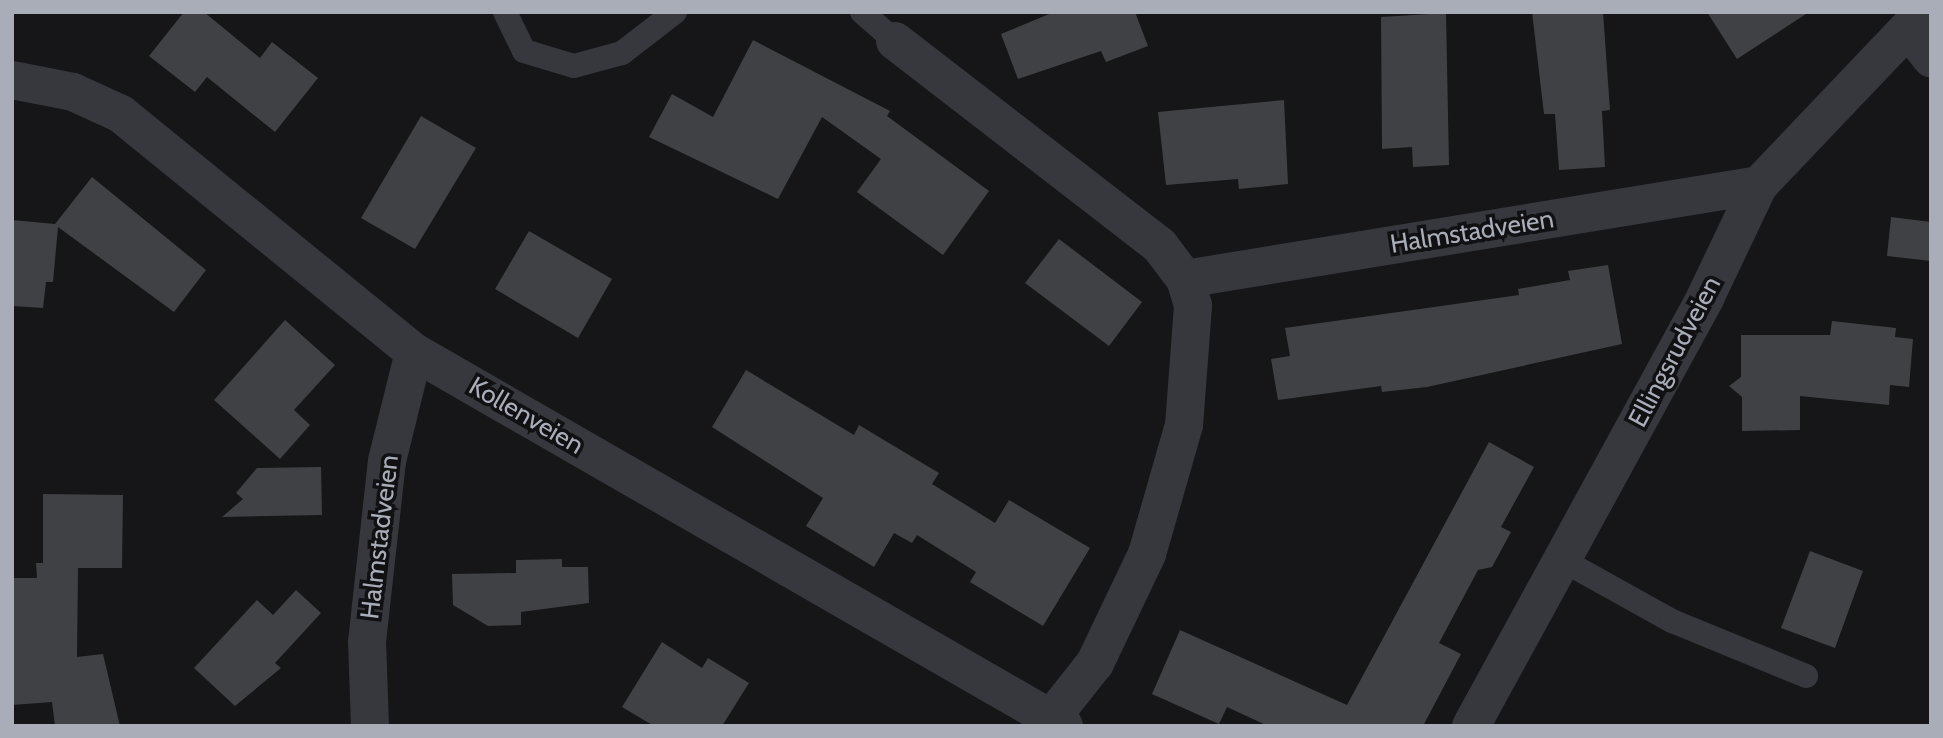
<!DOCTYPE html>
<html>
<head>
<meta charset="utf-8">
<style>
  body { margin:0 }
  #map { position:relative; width:1943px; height:738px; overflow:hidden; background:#161618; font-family:Cabin,sans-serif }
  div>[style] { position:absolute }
  .building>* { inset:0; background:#404145 }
  .service>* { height:24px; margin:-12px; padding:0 12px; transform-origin:12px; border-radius:12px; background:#37383d }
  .minor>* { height:38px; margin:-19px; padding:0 19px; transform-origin:19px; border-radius:19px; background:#37383d }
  span { translate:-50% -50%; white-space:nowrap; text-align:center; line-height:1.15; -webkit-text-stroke:7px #111113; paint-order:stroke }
  .street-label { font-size:26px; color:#a8adb8 }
  .frame { position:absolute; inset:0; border:14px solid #a8adb8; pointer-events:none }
</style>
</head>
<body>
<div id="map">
  <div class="building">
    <div style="clip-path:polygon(184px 12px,204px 12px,260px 58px,272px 42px,318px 78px,275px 132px,207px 77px,195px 92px,149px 56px)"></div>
    <div style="clip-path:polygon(1054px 12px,1135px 12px,1148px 46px,1106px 62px,1101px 51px,1018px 79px,1001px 34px)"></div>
    <div style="clip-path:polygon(1532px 12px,1603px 12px,1610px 110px,1602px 111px,1605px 167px,1559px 170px,1555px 114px,1544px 114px)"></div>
    <div style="clip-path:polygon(1707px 12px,1809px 12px,1737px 59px)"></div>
    <div style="clip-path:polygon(1446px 13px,1449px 165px,1413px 167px,1412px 147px,1382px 149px,1381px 17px)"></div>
    <div style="clip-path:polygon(753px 40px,890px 111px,887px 116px,989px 191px,943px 255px,857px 192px,881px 159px,822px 117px,778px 199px,649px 137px,672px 94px,713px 117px)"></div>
    <div style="clip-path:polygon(1284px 100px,1288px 184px,1239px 189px,1238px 179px,1166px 185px,1158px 112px)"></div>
    <div style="clip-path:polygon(421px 116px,476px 148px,415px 249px,361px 218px)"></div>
    <div style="clip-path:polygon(92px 177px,206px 270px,174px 312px,58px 227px,53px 282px,46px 282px,43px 308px,12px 306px,12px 220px,55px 224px)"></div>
    <div style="clip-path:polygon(1891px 217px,1931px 222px,1931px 261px,1887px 256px)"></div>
    <div style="clip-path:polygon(529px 231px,612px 279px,578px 338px,495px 289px)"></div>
    <div style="clip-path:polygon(1059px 239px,1142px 302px,1109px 346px,1025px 283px)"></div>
    <div style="clip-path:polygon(1608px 265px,1622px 344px,1427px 387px,1382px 392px,1381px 386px,1278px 400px,1271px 359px,1290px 356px,1285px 328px,1519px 295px,1518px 289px,1570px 280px,1568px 271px)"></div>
    <div style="clip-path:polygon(285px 320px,335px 365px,294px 410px,310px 425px,280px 459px,214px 400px)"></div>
    <div style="clip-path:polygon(1832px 321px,1896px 328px,1895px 337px,1913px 339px,1909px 387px,1890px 385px,1889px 405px,1800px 396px,1800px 430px,1742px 431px,1742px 397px,1729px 386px,1741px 377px,1741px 335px,1830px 335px)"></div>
    <div style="clip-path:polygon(746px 370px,854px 435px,859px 425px,939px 473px,932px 484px,995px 523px,1009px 500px,1090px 548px,1043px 626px,970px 582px,976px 572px,917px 535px,912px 543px,894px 533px,874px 567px,806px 526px,823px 498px,712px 427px)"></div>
    <div style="clip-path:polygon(1489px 442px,1534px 467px,1501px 527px,1511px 532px,1492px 567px,1478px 570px,1439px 643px,1461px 654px,1423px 726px,1268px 726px,1227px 707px,1219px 724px,1152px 694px,1180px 630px,1347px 705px)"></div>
    <div style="clip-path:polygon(321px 467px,322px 515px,222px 517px,243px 499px,236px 493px,257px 468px)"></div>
    <div style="clip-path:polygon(43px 494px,123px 495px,122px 568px,78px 568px,77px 657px,103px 654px,120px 726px,55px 726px,52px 702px,12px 705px,12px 578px,37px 578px,36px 563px,43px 563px)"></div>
    <div style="clip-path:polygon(1810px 551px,1863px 571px,1835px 648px,1781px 628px)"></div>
    <div style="clip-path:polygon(562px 559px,562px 567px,588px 567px,589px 603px,521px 612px,521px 625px,488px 626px,453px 605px,452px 574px,516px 573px,516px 560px)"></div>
    <div style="clip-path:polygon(296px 590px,321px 613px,275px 663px,281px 668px,235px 706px,194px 668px,257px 600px,273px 615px)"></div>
    <div style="clip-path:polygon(662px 642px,702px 668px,708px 658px,749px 683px,722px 726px,654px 726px,622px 707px)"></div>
  </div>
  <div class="service">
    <div style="left:505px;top:12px;width:43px;rotate:64deg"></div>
    <div style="left:524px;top:51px;width:52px;rotate:16.7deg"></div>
    <div style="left:574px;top:66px;width:50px;rotate:-15.2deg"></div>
    <div style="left:622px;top:53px;width:67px;rotate:-37.7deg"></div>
    <div style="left:862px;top:12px;width:44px;rotate:41.3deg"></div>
    <div style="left:1564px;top:561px;width:124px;rotate:29.1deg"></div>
    <div style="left:1672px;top:621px;width:145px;rotate:22.3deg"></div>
  </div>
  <div class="minor">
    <div style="left:1909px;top:30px;width:36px;rotate:52deg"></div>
    <div style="left:895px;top:41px;width:335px;rotate:37.7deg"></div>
    <div style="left:1160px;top:246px;width:41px;rotate:52.9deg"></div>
    <div style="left:1185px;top:279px;width:28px;rotate:73deg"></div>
    <div style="left:1193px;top:306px;width:119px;rotate:94.3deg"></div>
    <div style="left:1184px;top:425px;width:134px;rotate:106deg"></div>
    <div style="left:1147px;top:554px;width:121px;rotate:115.5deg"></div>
    <div style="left:1095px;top:663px;width:80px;rotate:128.4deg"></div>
    <div style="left:12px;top:80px;width:62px;rotate:11.1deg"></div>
    <div style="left:73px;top:92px;width:53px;rotate:24.6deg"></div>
    <div style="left:121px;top:114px;width:377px;rotate:39.1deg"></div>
    <div style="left:414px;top:352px;width:750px;rotate:29.92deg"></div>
    <div style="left:1185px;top:279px;width:582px;rotate:-9.3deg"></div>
    <div style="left:370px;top:726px;width:84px;rotate:-92deg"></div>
    <div style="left:367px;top:642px;width:182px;rotate:-83.7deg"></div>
    <div style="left:387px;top:461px;width:112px;rotate:-76.1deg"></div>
    <div style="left:1471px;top:726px;width:488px;rotate:-61.3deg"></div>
    <div style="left:1705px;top:298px;width:125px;rotate:-64.5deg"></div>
    <div style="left:1759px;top:185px;width:239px;rotate:-46.4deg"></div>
  </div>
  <div class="street-label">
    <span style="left:1472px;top:232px;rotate:-9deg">Halmstadveien</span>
    <span style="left:1675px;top:352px;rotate:-62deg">Ellingsrudveien</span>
    <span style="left:526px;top:416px;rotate:30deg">Kollenveien</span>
    <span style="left:380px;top:537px;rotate:-83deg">Halmstadveien</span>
  </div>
  <div class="frame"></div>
</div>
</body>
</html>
